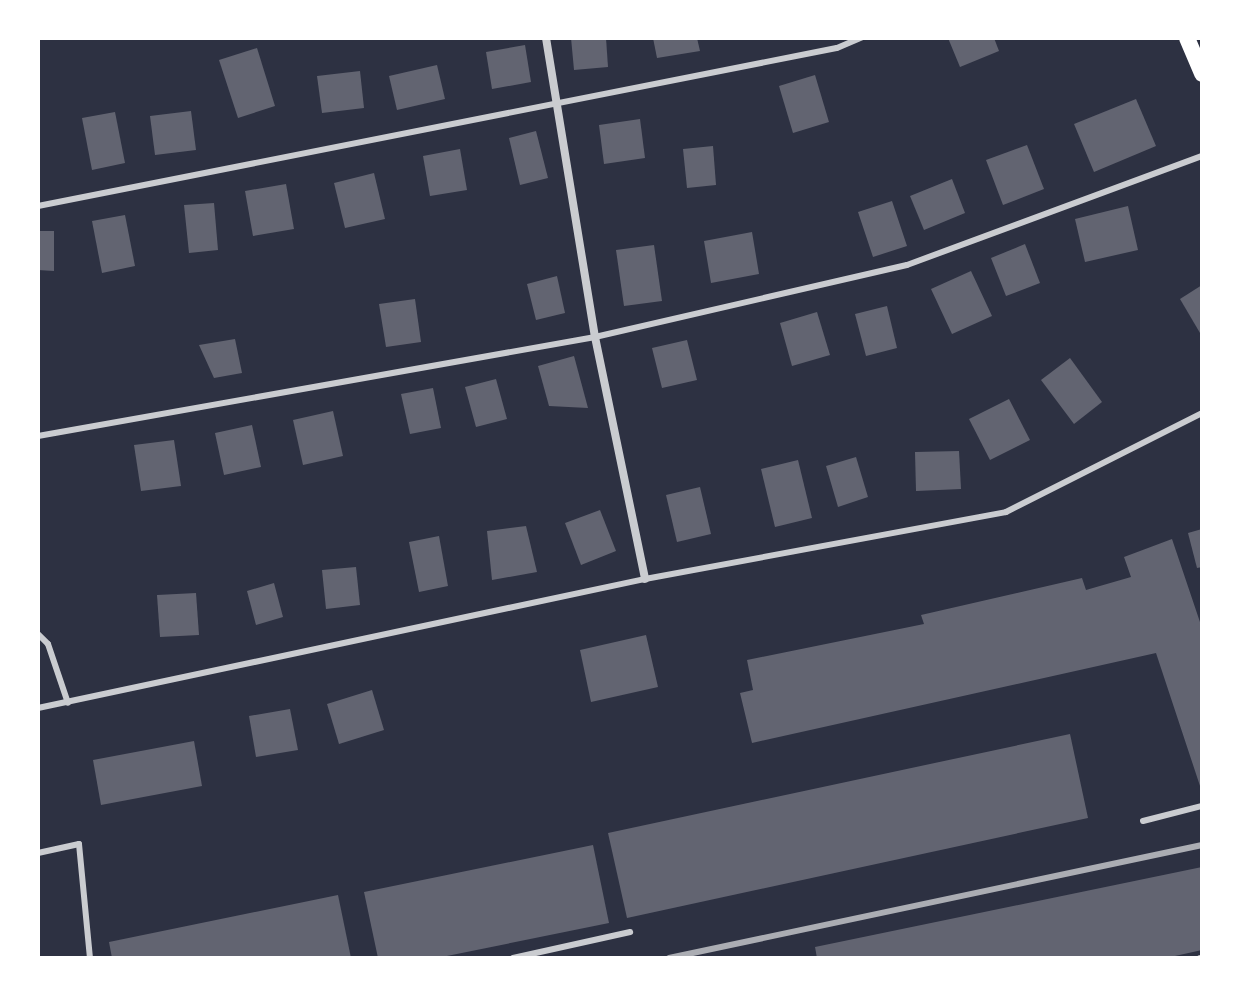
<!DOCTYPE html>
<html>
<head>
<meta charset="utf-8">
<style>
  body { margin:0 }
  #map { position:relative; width:1240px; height:996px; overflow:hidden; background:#2d3142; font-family:"Noto Sans",sans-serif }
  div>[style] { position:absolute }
  .building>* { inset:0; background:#626471 }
  .service>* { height:6px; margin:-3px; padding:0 3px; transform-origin:3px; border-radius:3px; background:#caccd0 }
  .minor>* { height:8px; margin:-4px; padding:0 4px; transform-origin:4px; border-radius:4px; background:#caccd0 }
  .secondary>* { height:16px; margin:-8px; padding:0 8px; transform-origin:8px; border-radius:8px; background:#fff }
  .rail>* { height:6px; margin:-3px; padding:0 3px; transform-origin:3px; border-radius:3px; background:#abadb3 }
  span { translate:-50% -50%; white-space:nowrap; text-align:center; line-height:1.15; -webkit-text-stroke:8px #fff; paint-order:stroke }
  .frame { position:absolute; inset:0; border:40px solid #fff; pointer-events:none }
</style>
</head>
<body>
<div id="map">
  <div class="building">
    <div style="clip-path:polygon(571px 38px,606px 38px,608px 67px,574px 70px)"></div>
    <div style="clip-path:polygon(653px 38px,697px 38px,700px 51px,657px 58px)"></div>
    <div style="clip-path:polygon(948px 38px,994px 38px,999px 51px,960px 67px)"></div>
    <div style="clip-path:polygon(525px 45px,531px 82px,492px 89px,486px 52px)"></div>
    <div style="clip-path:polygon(257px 48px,275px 106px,238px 118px,219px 60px)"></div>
    <div style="clip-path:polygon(437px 65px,445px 99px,397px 110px,389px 76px)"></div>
    <div style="clip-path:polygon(360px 71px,364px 108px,322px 113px,317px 76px)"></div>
    <div style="clip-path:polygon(815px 75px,829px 122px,793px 133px,779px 86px)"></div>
    <div style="clip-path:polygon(1136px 99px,1156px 146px,1094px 172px,1074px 124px)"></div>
    <div style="clip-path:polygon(191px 111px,196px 150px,155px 155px,150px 116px)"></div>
    <div style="clip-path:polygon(115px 112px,125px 163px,92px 170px,82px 118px)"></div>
    <div style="clip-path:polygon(640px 119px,645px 158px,604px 164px,599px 125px)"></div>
    <div style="clip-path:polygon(536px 131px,548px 178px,520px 185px,509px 138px)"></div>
    <div style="clip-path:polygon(1027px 145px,1044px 189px,1003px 205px,986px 160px)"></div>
    <div style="clip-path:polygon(713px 146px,716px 185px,687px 188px,683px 149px)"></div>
    <div style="clip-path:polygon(460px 149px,467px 190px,430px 196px,423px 156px)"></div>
    <div style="clip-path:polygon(374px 173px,385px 219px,345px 228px,334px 183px)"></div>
    <div style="clip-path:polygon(952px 179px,965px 213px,924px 230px,910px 196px)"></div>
    <div style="clip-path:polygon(286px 184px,294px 229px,253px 236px,245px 191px)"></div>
    <div style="clip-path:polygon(892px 201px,907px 246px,873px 257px,858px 212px)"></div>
    <div style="clip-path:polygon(214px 203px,218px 250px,189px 253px,184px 205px)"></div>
    <div style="clip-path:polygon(1128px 206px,1138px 250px,1085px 262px,1075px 219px)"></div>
    <div style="clip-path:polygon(125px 215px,135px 266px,102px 273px,92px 221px)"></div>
    <div style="clip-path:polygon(38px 231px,54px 231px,54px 271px,38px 270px)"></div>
    <div style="clip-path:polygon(752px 232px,759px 274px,711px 283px,704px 241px)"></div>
    <div style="clip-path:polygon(1025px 244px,1040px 283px,1006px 296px,991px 258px)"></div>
    <div style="clip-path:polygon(654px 245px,662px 301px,624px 306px,616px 250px)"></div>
    <div style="clip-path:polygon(971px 271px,992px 316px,952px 334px,931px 289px)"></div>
    <div style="clip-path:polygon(557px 276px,565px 313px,536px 320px,527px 284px)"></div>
    <div style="clip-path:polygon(1202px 285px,1202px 331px,1200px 333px,1180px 299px)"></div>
    <div style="clip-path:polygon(415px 299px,421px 342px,386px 347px,379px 304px)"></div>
    <div style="clip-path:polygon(887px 306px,897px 348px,866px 356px,855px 314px)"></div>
    <div style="clip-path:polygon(817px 312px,830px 355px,792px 366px,780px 323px)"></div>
    <div style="clip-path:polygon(235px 339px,242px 373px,214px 378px,199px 345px)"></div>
    <div style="clip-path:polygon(687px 340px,697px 380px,662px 388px,652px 348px)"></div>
    <div style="clip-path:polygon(574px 356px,588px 408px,549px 406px,538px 366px)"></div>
    <div style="clip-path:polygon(1070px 358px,1102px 402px,1074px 424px,1041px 380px)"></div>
    <div style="clip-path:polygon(496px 379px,507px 419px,476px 427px,465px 387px)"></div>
    <div style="clip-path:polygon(433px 388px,441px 428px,410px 434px,401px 394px)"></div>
    <div style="clip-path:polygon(1009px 399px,1030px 440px,990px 460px,969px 419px)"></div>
    <div style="clip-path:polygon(333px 411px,343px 456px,303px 465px,293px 420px)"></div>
    <div style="clip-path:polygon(252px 425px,261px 467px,224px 475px,215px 433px)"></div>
    <div style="clip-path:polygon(174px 440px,181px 486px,141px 491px,134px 445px)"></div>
    <div style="clip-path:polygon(959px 451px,961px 489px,916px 491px,915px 452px)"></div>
    <div style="clip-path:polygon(856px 457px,868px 497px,838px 507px,826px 466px)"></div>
    <div style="clip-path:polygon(798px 460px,812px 518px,775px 527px,761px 469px)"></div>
    <div style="clip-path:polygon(700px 487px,711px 534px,677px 542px,666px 495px)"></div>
    <div style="clip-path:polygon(600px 510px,616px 551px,581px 565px,565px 523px)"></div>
    <div style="clip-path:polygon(526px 526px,537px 572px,492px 580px,487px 531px)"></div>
    <div style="clip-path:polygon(1202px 529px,1202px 567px,1197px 568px,1188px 533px)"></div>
    <div style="clip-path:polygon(439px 536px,448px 586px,419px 592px,409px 542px)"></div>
    <div style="clip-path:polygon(1172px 539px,1202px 628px,1202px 792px,1156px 653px,752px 743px,740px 693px,753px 690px,747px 660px,924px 624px,921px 615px,1082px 578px,1086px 590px,1131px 577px,1124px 557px)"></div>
    <div style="clip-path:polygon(356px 567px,360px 605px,326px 609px,322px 570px)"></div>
    <div style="clip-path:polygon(274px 583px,283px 617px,256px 625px,247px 591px)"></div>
    <div style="clip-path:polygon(196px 593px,199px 635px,160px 637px,157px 595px)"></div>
    <div style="clip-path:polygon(646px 635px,658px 687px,591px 702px,580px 650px)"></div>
    <div style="clip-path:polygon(372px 690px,384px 730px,339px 744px,327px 704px)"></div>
    <div style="clip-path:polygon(290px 709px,298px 750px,256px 757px,249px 716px)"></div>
    <div style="clip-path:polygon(1070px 734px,1088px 818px,627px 918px,608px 833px)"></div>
    <div style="clip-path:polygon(194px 741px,202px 786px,101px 805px,93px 760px)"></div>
    <div style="clip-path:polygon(593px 845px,609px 923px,437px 958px,378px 958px,364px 892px)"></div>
    <div style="clip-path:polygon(1202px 867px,1202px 950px,1166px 958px,817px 958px,815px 947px)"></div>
    <div style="clip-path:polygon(338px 895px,351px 958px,112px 958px,109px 942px)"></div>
  </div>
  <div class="service">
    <div style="left:38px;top:206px;width:814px;rotate:-11.19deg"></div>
    <div style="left:837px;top:48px;width:26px;rotate:-23deg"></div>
    <div style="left:38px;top:436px;width:566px;rotate:-10.08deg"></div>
    <div style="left:595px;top:337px;width:320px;rotate:-13deg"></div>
    <div style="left:907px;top:265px;width:314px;rotate:-20.3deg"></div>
    <div style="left:38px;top:634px;width:14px;rotate:45deg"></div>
    <div style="left:48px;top:644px;width:62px;rotate:71.3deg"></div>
    <div style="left:38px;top:708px;width:621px;rotate:-12deg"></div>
    <div style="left:645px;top:579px;width:367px;rotate:-10.5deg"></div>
    <div style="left:1006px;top:512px;width:220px;rotate:-26.8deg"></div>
    <div style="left:1143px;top:821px;width:61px;rotate:-14.3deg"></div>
    <div style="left:38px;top:853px;width:42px;rotate:-12.4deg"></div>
    <div style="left:79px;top:844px;width:115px;rotate:84.5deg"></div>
    <div style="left:513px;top:958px;width:120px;rotate:-12.5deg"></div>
    <div style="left:1200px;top:958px;width:2px"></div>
  </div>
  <div class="minor">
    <div style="left:546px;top:38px;width:303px;rotate:80.7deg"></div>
    <div style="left:595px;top:337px;width:247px;rotate:78.3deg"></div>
  </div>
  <div class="secondary">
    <div style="left:1187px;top:38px;width:39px;rotate:67deg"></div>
  </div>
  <div class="rail">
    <div style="left:669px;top:958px;width:545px;rotate:-11.97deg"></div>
  </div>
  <div class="frame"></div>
</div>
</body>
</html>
